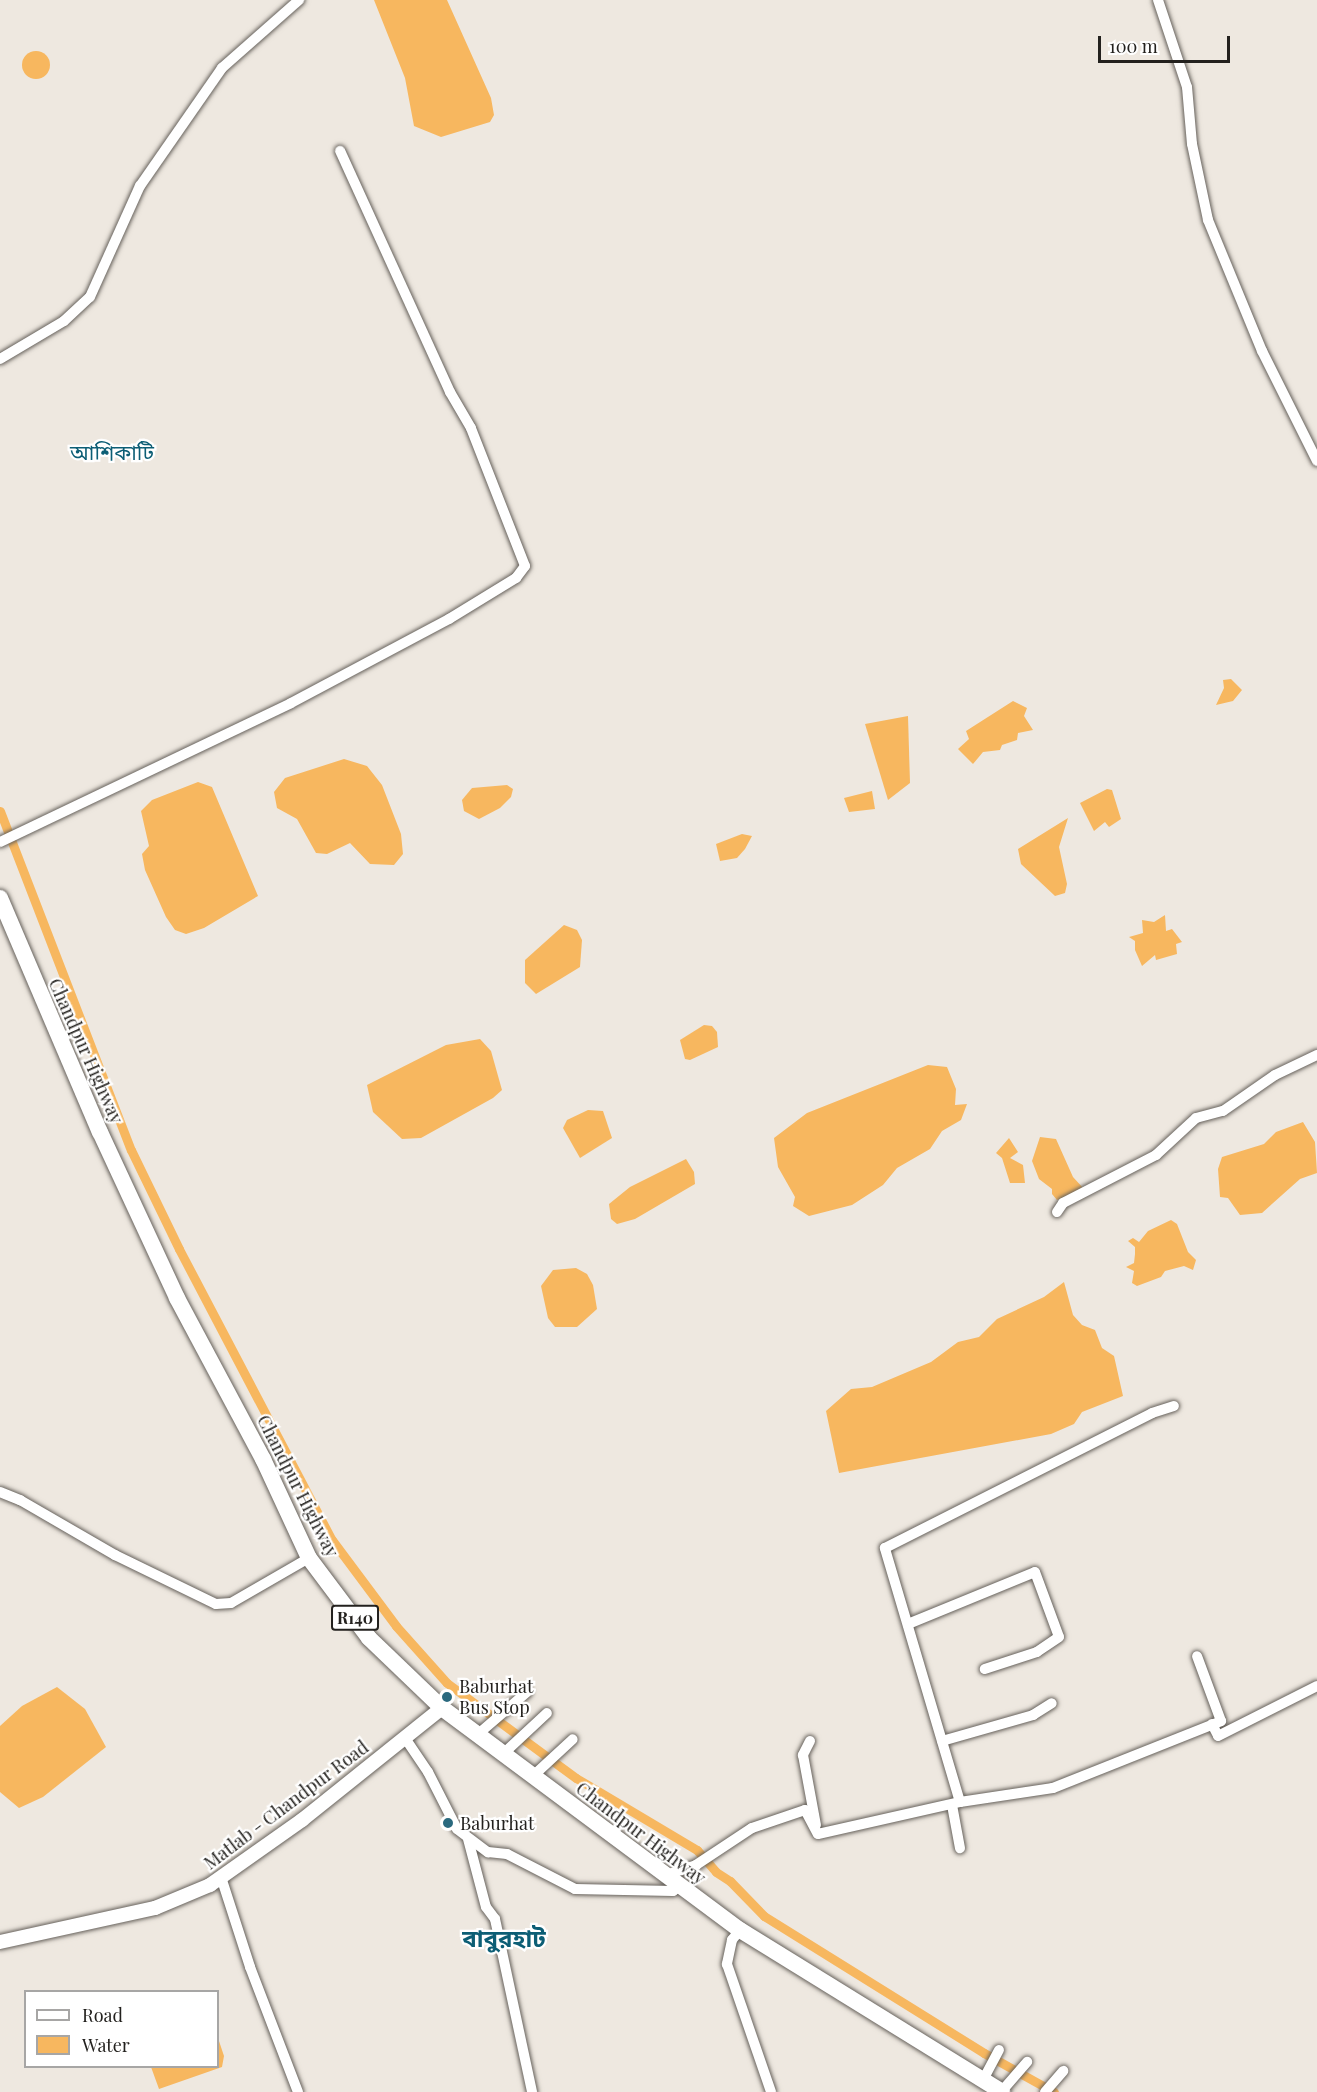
<!DOCTYPE html>
<html>
<head>
<meta charset="utf-8">
<style>
  body { margin:0 }
  #map { position:relative; width:1317px; height:2092px; overflow:hidden; background:#eee8e0; font-family:"Playfair Display","Noto Sans Bengali",serif }
  div>[style] { position:absolute }
  .water>* { inset:0; background:#f7b75f }
  .round { border-radius:50% }
  .canal>* { height:9px; margin:-4.5px; padding:0 4.5px; transform-origin:4.5px; border-radius:4.5px; background:#f7b75f }
  .roads { filter:drop-shadow(0 0 2px #66615b) drop-shadow(0 0 2px #66615b) }
  .street>* { height:10px; margin:-5px; padding:0 5px; transform-origin:5px; border-radius:5px; background:#fff }
  .secondary>* { height:14px; margin:-7px; padding:0 7px; transform-origin:7px; border-radius:7px; background:#fff }
  .primary>* { height:16px; margin:-8px; padding:0 8px; transform-origin:8px; border-radius:8px; background:#fff }
  .dots>* { width:16px; height:16px; translate:-50% -50%; box-sizing:border-box; border:3px solid #fff; border-radius:50% }
  span { translate:-50% -50%; white-space:nowrap; text-align:center; line-height:1.15; -webkit-text-stroke:4.5px #fff; paint-order:stroke }
  .shield-label span { padding:2px 4px; background:#fff; border:2px solid; border-radius:4px; -webkit-text-stroke-width:0 }
  .shield-label { font-size:16px; color:#23211e; font-weight:700 }
  .street-label { font-size:18px; color:#23211e }
  .poi-label { font-size:18px; color:#23211e }
  .left { translate:0 -50%; text-align:left }
  .quarter-label { font-size:21px; color:#0c5e75 }
  .district-label { font-size:24px; color:#0c5e75; font-weight:700 }
  .legend { position:absolute; left:24px; top:1990px; width:195px; height:78px; box-sizing:border-box; background:#fff; border:2px solid #a7a6a5; margin:0; padding:8px 10px; list-style:none; font-size:18px; color:#23211e }
  .legend li { display:flex; align-items:center; gap:12px; height:30px }
  .legend b { width:30px; border:2px solid #a7a6a5 }
  .scale { position:absolute; left:1098px; top:36px; width:132px; height:27px; box-sizing:border-box; border:3px solid #23211e; border-top:0; padding-left:8px; font-size:18px; line-height:21px; white-space:nowrap; color:#23211e; -webkit-text-stroke:4px #fff; paint-order:stroke }
</style>
</head>
<body>
<div id="map">
  <div class="water">
    <div style="clip-path:polygon(374px 0,447px 0,491px 98px,494px 115px,490px 122px,441px 137px,414px 126px,405px 78px)"></div>
    <div class="round" style="left:22px;top:51px;width:28px;height:28px"></div>
    <div style="clip-path:polygon(1231px 679px,1242px 690px,1233px 701px,1216px 705px,1224px 688px,1223px 680px)"></div>
    <div style="clip-path:polygon(1013px 701px,1027px 708px,1024px 716px,1033px 730px,1018px 733px,1017px 740px,1002px 745px,1000px 750px,983px 752px,973px 764px,958px 749px,969px 739px,966px 731px)"></div>
    <div style="clip-path:polygon(908px 716px,910px 783px,888px 800px,865px 724px)"></div>
    <div style="clip-path:polygon(344px 759px,367px 766px,382px 785px,401px 834px,403px 854px,394px 865px,370px 864px,350px 843px,327px 854px,316px 853px,297px 819px,277px 808px,274px 792px,285px 778px)"></div>
    <div style="clip-path:polygon(198px 782px,212px 787px,258px 896px,204px 928px,186px 934px,175px 930px,166px 917px,145px 870px,142px 854px,149px 846px,141px 811px,152px 800px)"></div>
    <div style="clip-path:polygon(507px 785px,513px 789px,511px 797px,500px 808px,479px 819px,464px 811px,462px 800px,472px 788px)"></div>
    <div style="clip-path:polygon(1107px 789px,1112px 790px,1121px 819px,1109px 827px,1105px 822px,1094px 831px,1080px 803px)"></div>
    <div style="clip-path:polygon(872px 791px,875px 809px,849px 812px,844px 798px)"></div>
    <div style="clip-path:polygon(1068px 818px,1059px 847px,1067px 884px,1065px 893px,1055px 896px,1021px 864px,1018px 849px)"></div>
    <div style="clip-path:polygon(742px 834px,752px 836px,745px 849px,737px 858px,720px 861px,716px 844px)"></div>
    <div style="clip-path:polygon(1165px 915px,1166px 931px,1172px 929px,1182px 942px,1176px 944px,1177px 954px,1156px 960px,1155px 955px,1142px 966px,1135px 950px,1135px 941px,1129px 937px,1143px 933px,1142px 920px,1154px 922px)"></div>
    <div style="clip-path:polygon(564px 925px,577px 930px,582px 940px,580px 967px,536px 994px,525px 983px,525px 960px)"></div>
    <div style="clip-path:polygon(704px 1025px,712px 1026px,717px 1032px,718px 1047px,690px 1060px,685px 1059px,680px 1040px)"></div>
    <div style="clip-path:polygon(480px 1039px,491px 1051px,502px 1090px,493px 1098px,421px 1138px,402px 1139px,373px 1112px,367px 1085px,446px 1045px)"></div>
    <div style="clip-path:polygon(928px 1065px,947px 1067px,956px 1089px,955px 1105px,967px 1104px,961px 1120px,942px 1131px,930px 1149px,897px 1168px,883px 1185px,852px 1205px,809px 1216px,793px 1206px,795px 1197px,778px 1167px,774px 1138px,807px 1113px)"></div>
    <div style="clip-path:polygon(588px 1110px,603px 1111px,612px 1138px,580px 1158px,563px 1128px,567px 1120px)"></div>
    <div style="clip-path:polygon(1303px 1122px,1315px 1142px,1317px 1173px,1300px 1179px,1262px 1213px,1240px 1215px,1228px 1198px,1220px 1197px,1218px 1169px,1222px 1157px,1264px 1144px,1276px 1132px)"></div>
    <div style="clip-path:polygon(1040px 1137px,1056px 1139px,1073px 1177px,1084px 1189px,1057px 1200px,1052px 1194px,1052px 1189px,1039px 1179px,1032px 1161px)"></div>
    <div style="clip-path:polygon(1009px 1138px,1018px 1152px,1010px 1158px,1023px 1165px,1025px 1183px,1010px 1183px,1002px 1158px,996px 1153px)"></div>
    <div style="clip-path:polygon(686px 1159px,694px 1172px,695px 1184px,635px 1219px,617px 1224px,611px 1219px,609px 1204px,630px 1187px)"></div>
    <div style="clip-path:polygon(1171px 1220px,1177px 1224px,1188px 1252px,1196px 1260px,1193px 1270px,1184px 1266px,1165px 1271px,1161px 1277px,1137px 1286px,1132px 1283px,1134px 1271px,1126px 1267px,1134px 1263px,1135px 1254px,1135px 1247px,1128px 1241px,1133px 1238px,1139px 1242px,1148px 1231px)"></div>
    <div style="clip-path:polygon(576px 1268px,587px 1274px,593px 1285px,597px 1309px,577px 1327px,555px 1327px,548px 1318px,541px 1286px,553px 1270px)"></div>
    <div style="clip-path:polygon(1064px 1282px,1073px 1315px,1082px 1325px,1095px 1330px,1102px 1348px,1114px 1356px,1123px 1396px,1082px 1412px,1074px 1424px,1051px 1434px,839px 1473px,826px 1411px,851px 1389px,872px 1387px,931px 1362px,958px 1342px,979px 1337px,997px 1319px,1044px 1297px)"></div>
    <div style="clip-path:polygon(57px 1687px,85px 1709px,106px 1747px,43px 1797px,19px 1808px,0 1792px,0 1726px,22px 1706px)"></div>
    <div style="clip-path:polygon(218px 2038px,224px 2056px,222px 2067px,159px 2089px,151px 2067px,218px 2066px)"></div>
  </div>
  <div class="canal">
    <div style="left:0;top:811px;width:363px;rotate:68.9deg"></div>
    <div style="left:131px;top:1150px;width:110px;rotate:64.1deg"></div>
    <div style="left:179px;top:1249px;width:329px;rotate:62.3deg"></div>
    <div style="left:332px;top:1540px;width:107px;rotate:53.3deg"></div>
    <div style="left:396px;top:1626px;width:76px;rotate:48.2deg"></div>
    <div style="left:447px;top:1683px;width:160px;rotate:36.4deg"></div>
    <div style="left:576px;top:1778px;width:141px;rotate:30.8deg"></div>
    <div style="left:697px;top:1850px;width:29px;rotate:49deg"></div>
    <div style="left:716px;top:1872px;width:17px;rotate:33deg"></div>
    <div style="left:730px;top:1881px;width:49px;rotate:45.8deg"></div>
    <div style="left:764px;top:1916px;width:259px;rotate:31.9deg"></div>
    <div style="left:984px;top:2053px;width:80px;rotate:29.1deg"></div>
  </div>
  <div class="roads">
    <div class="street">
      <div style="left:1158px;top:0;width:92px;rotate:71.6deg"></div>
      <div style="left:1187px;top:87px;width:57px;rotate:85deg"></div>
      <div style="left:1192px;top:144px;width:78px;rotate:78.1deg"></div>
      <div style="left:1208px;top:220px;width:142px;rotate:67.6deg"></div>
      <div style="left:1262px;top:351px;width:123px;rotate:63.4deg"></div>
      <div style="left:0;top:359px;width:74px;rotate:-30.7deg"></div>
      <div style="left:64px;top:321px;width:35px;rotate:-43deg"></div>
      <div style="left:90px;top:297px;width:122px;rotate:-65.8deg"></div>
      <div style="left:140px;top:186px;width:144px;rotate:-55.2deg"></div>
      <div style="left:222px;top:68px;width:103px;rotate:-41.4deg"></div>
      <div style="left:0;top:842px;width:322px;rotate:-25.5deg"></div>
      <div style="left:291px;top:703px;width:179px;rotate:-28deg"></div>
      <div style="left:449px;top:619px;width:79px;rotate:-31.5deg"></div>
      <div style="left:516px;top:578px;width:15px;rotate:-53deg"></div>
      <div style="left:525px;top:566px;width:148px;rotate:-111.4deg"></div>
      <div style="left:471px;top:428px;width:42px;rotate:-120.3deg"></div>
      <div style="left:450px;top:392px;width:265px;rotate:-114.5deg"></div>
      <div style="left:1057px;top:1212px;width:11px;rotate:-56deg"></div>
      <div style="left:1063px;top:1203px;width:105px;rotate:-27.3deg"></div>
      <div style="left:1156px;top:1155px;width:54px;rotate:-42.8deg"></div>
      <div style="left:1196px;top:1118px;width:28px;rotate:-15deg"></div>
      <div style="left:1223px;top:1111px;width:63px;rotate:-34.7deg"></div>
      <div style="left:1275px;top:1075px;width:47px;rotate:-25.5deg"></div>
      <div style="left:0;top:1492px;width:22px;rotate:22deg"></div>
      <div style="left:20px;top:1500px;width:110px;rotate:30.1deg"></div>
      <div style="left:115px;top:1555px;width:112px;rotate:25.9deg"></div>
      <div style="left:216px;top:1604px;width:15px;rotate:-4deg"></div>
      <div style="left:231px;top:1603px;width:90px;rotate:-30deg"></div>
      <div style="left:908px;top:1624px;width:137px;rotate:-22.3deg"></div>
      <div style="left:1035px;top:1572px;width:69px;rotate:69.7deg"></div>
      <div style="left:1059px;top:1637px;width:27px;rotate:146deg"></div>
      <div style="left:1037px;top:1652px;width:55px;rotate:161.9deg"></div>
      <div style="left:1212px;top:1724px;width:13px;rotate:63deg"></div>
      <div style="left:1218px;top:1736px;width:111px;rotate:-26.8deg"></div>
      <div style="left:477px;top:1735px;width:66px;rotate:-40.7deg"></div>
      <div style="left:405px;top:1738px;width:41px;rotate:55.9deg"></div>
      <div style="left:428px;top:1772px;width:64px;rotate:63deg"></div>
      <div style="left:457px;top:1829px;width:39px;rotate:37deg"></div>
      <div style="left:488px;top:1852px;width:19px;rotate:6deg"></div>
      <div style="left:507px;top:1854px;width:76px;rotate:27.2deg"></div>
      <div style="left:575px;top:1889px;width:98px;rotate:1.2deg"></div>
      <div style="left:673px;top:1891px;width:9px;rotate:-36deg"></div>
      <div style="left:810px;top:1741px;width:16px;rotate:117deg"></div>
      <div style="left:803px;top:1755px;width:71px;rotate:79.5deg"></div>
      <div style="left:942px;top:1741px;width:95px;rotate:-15.9deg"></div>
      <div style="left:1033px;top:1715px;width:22px;rotate:-32deg"></div>
      <div style="left:503px;top:1754px;width:60px;rotate:-43deg"></div>
      <div style="left:533px;top:1776px;width:54px;rotate:-42.8deg"></div>
      <div style="left:960px;top:1802px;width:265px;rotate:-106.5deg"></div>
      <div style="left:885px;top:1548px;width:299px;rotate:-26.8deg"></div>
      <div style="left:1152px;top:1413px;width:23px;rotate:-18deg"></div>
      <div style="left:952px;top:1805px;width:44px;rotate:79.5deg"></div>
      <div style="left:468px;top:1839px;width:70px;rotate:75.2deg"></div>
      <div style="left:486px;top:1907px;width:15px;rotate:53deg"></div>
      <div style="left:495px;top:1919px;width:177px;rotate:77.9deg"></div>
      <div style="left:666px;top:1875px;width:32px;rotate:-18deg"></div>
      <div style="left:696px;top:1865px;width:67px;rotate:-33.5deg"></div>
      <div style="left:752px;top:1828px;width:56px;rotate:-18.8deg"></div>
      <div style="left:805px;top:1810px;width:27px;rotate:62deg"></div>
      <div style="left:818px;top:1834px;width:146px;rotate:-12.7deg"></div>
      <div style="left:960px;top:1802px;width:94px;rotate:-8.6deg"></div>
      <div style="left:1053px;top:1788px;width:181px;rotate:-21.7deg"></div>
      <div style="left:1221px;top:1721px;width:69px;rotate:-110.3deg"></div>
      <div style="left:221px;top:1877px;width:95px;rotate:72.1deg"></div>
      <div style="left:250px;top:1967px;width:134px;rotate:69deg"></div>
      <div style="left:740px;top:1930px;width:13px;rotate:129deg"></div>
      <div style="left:732px;top:1940px;width:25px;rotate:102deg"></div>
      <div style="left:727px;top:1964px;width:135px;rotate:71deg"></div>
      <div style="left:983px;top:2080px;width:34px;rotate:-62deg"></div>
      <div style="left:1001px;top:2092px;width:40px;rotate:-49deg"></div>
      <div style="left:1045px;top:2092px;width:28px;rotate:-49deg"></div>
    </div>
    <div class="secondary">
      <div style="left:0;top:1942px;width:159px;rotate:-12.4deg"></div>
      <div style="left:155px;top:1908px;width:60px;rotate:-22.7deg"></div>
      <div style="left:210px;top:1885px;width:113px;rotate:-35.2deg"></div>
      <div style="left:302px;top:1820px;width:179px;rotate:-38.7deg"></div>
    </div>
    <div class="primary">
      <div style="left:0;top:898px;width:254px;rotate:66.9deg"></div>
      <div style="left:100px;top:1132px;width:183px;rotate:65.1deg"></div>
      <div style="left:177px;top:1298px;width:183px;rotate:61.9deg"></div>
      <div style="left:263px;top:1459px;width:109px;rotate:65.1deg"></div>
      <div style="left:309px;top:1558px;width:100px;rotate:53.1deg"></div>
      <div style="left:369px;top:1638px;width:101px;rotate:43.8deg"></div>
      <div style="left:442px;top:1708px;width:372px;rotate:36.7deg"></div>
      <div style="left:740px;top:1930px;width:308px;rotate:31.7deg"></div>
    </div>
  </div>
  <div class="dots">
    <div style="left:447px;top:1697px;background:#2a697e"></div>
    <div style="left:448px;top:1823px;background:#2a697e"></div>
  </div>
  <div class="shield-label">
    <span style="left:355px;top:1618px">R140</span>
  </div>
  <div class="street-label">
    <span style="left:86px;top:1051px;rotate:66deg">Chandpur Highway</span>
    <span style="left:298px;top:1486px;rotate:63deg">Chandpur Highway</span>
    <span style="left:286px;top:1805px;rotate:-37deg">Matlab - Chandpur Road</span>
    <span style="left:641px;top:1833px;rotate:37deg">Chandpur Highway</span>
  </div>
  <div class="poi-label">
    <span class="left" style="left:459px;top:1697px">Baburhat<br>Bus Stop</span>
    <span class="left" style="left:460px;top:1823px">Baburhat</span>
  </div>
  <div class="quarter-label">
    <span style="left:112px;top:451px">আশিকাটি</span>
  </div>
  <div class="district-label">
    <span style="left:504px;top:1938px">বাবুরহাট</span>
  </div>
  <ul class="legend">
  <li><b style="height:8px;background:#fff"></b>Road</li>
  <li><b style="height:16px;background:#f7b75f"></b>Water</li>
  </ul>
  <div class="scale">100 m</div>
</div>
</body>
</html>
